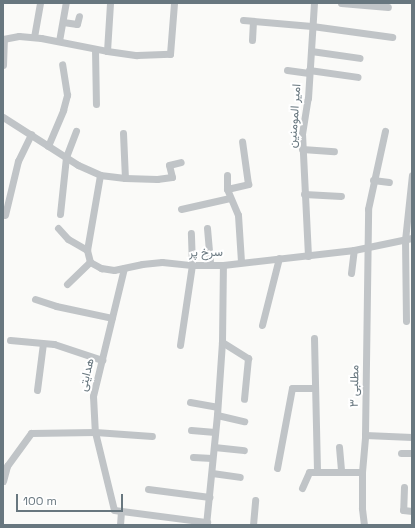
<!DOCTYPE html>
<html>
<head>
<meta charset="utf-8">
<style>
  body { margin:0 }
  #map { position:relative; width:415px; height:528px; overflow:hidden; background:#fafaf8; font-family:"Space Grotesk",Vazirmatn,sans-serif }
  div>[style] { position:absolute }
  .street>* { height:7px; margin:-3.5px; padding:0 3.5px; transform-origin:3.5px; border-radius:3.5px; background:#c0c4c7 }
  span { translate:-50% -50%; white-space:nowrap; text-align:center; line-height:1.15; -webkit-text-stroke:4px #fff; paint-order:stroke }
  .street-label { font-size:12px; color:#68777f }
  .frame { position:absolute; inset:0; border:4px solid #68777f; pointer-events:none }
  .scale { position:absolute; left:16px; top:494px; width:107px; height:18px; box-sizing:border-box; border:2px solid #68777f; border-top:0; padding-left:5px; font-size:12px; line-height:14px; white-space:nowrap; color:#68777f; -webkit-text-stroke:3px #fff; paint-order:stroke }
</style>
</head>
<body>
<div id="map">
  <div class="street">
    <div style="left:341px;top:3px;width:47px;rotate:4.9deg"></div>
    <div style="left:243px;top:20px;width:69px;rotate:5deg"></div>
    <div style="left:312px;top:26px;width:81px;rotate:7.8deg"></div>
    <div style="left:63px;top:22px;width:14px;rotate:8deg"></div>
    <div style="left:77px;top:24px;width:8px;rotate:-76deg"></div>
    <div style="left:34px;top:37px;width:35px;rotate:-80deg"></div>
    <div style="left:3px;top:39px;width:16px;rotate:-11deg"></div>
    <div style="left:19px;top:36px;width:22px;rotate:5deg"></div>
    <div style="left:41px;top:38px;width:67px;rotate:11.1deg"></div>
    <div style="left:107px;top:51px;width:30px;rotate:8deg"></div>
    <div style="left:137px;top:55px;width:33px;rotate:-2deg"></div>
    <div style="left:170px;top:54px;width:51px;rotate:-85.5deg"></div>
    <div style="left:252px;top:40px;width:19px;rotate:-87deg"></div>
    <div style="left:59px;top:41px;width:39px;rotate:-80deg"></div>
    <div style="left:95px;top:49px;width:55px;rotate:89deg"></div>
    <div style="left:107px;top:51px;width:48px;rotate:-86.4deg"></div>
    <div style="left:311px;top:51px;width:49px;rotate:8.1deg"></div>
    <div style="left:3px;top:65px;width:26px;rotate:-88deg"></div>
    <div style="left:287px;top:70px;width:22px;rotate:8deg"></div>
    <div style="left:309px;top:70px;width:49px;rotate:8.1deg"></div>
    <div style="left:3px;top:117px;width:89px;rotate:32.6deg"></div>
    <div style="left:78px;top:165px;width:24px;rotate:24deg"></div>
    <div style="left:100px;top:175px;width:25px;rotate:7deg"></div>
    <div style="left:125px;top:178px;width:32px;rotate:2deg"></div>
    <div style="left:157px;top:179px;width:15px;rotate:-8deg"></div>
    <div style="left:172px;top:177px;width:12px;rotate:-104deg"></div>
    <div style="left:169px;top:165px;width:12px;rotate:-14deg"></div>
    <div style="left:123px;top:133px;width:45px;rotate:87.5deg"></div>
    <div style="left:48px;top:146px;width:39px;rotate:-67deg"></div>
    <div style="left:63px;top:110px;width:16px;rotate:-75deg"></div>
    <div style="left:67px;top:95px;width:31px;rotate:-99deg"></div>
    <div style="left:302px;top:149px;width:32px;rotate:4deg"></div>
    <div style="left:100px;top:175px;width:76px;rotate:99.8deg"></div>
    <div style="left:87px;top:250px;width:12px;rotate:76deg"></div>
    <div style="left:90px;top:262px;width:13px;rotate:29deg"></div>
    <div style="left:101px;top:268px;width:13px;rotate:9deg"></div>
    <div style="left:114px;top:270px;width:29px;rotate:-12deg"></div>
    <div style="left:142px;top:264px;width:20px;rotate:-6deg"></div>
    <div style="left:162px;top:262px;width:30px;rotate:6deg"></div>
    <div style="left:192px;top:265px;width:31px"></div>
    <div style="left:223px;top:265px;width:132px;rotate:-6.5deg"></div>
    <div style="left:354px;top:250px;width:59px;rotate:-11.7deg"></div>
    <div style="left:227px;top:175px;width:14px;rotate:90deg"></div>
    <div style="left:227px;top:189px;width:28px;rotate:67deg"></div>
    <div style="left:238px;top:215px;width:47px;rotate:86.3deg"></div>
    <div style="left:373px;top:180px;width:16px;rotate:7deg"></div>
    <div style="left:227px;top:189px;width:22px;rotate:-13deg"></div>
    <div style="left:248px;top:184px;width:43px;rotate:-97.9deg"></div>
    <div style="left:304px;top:194px;width:37px;rotate:3deg"></div>
    <div style="left:181px;top:209px;width:50px;rotate:-12.7deg"></div>
    <div style="left:60px;top:214px;width:57px;rotate:-84deg"></div>
    <div style="left:66px;top:157px;width:28px;rotate:-69deg"></div>
    <div style="left:5px;top:215px;width:56px;rotate:-76.5deg"></div>
    <div style="left:18px;top:161px;width:30px;rotate:-64deg"></div>
    <div style="left:58px;top:228px;width:15px;rotate:48deg"></div>
    <div style="left:68px;top:239px;width:22px;rotate:30deg"></div>
    <div style="left:207px;top:228px;width:37px;rotate:85deg"></div>
    <div style="left:308px;top:256px;width:122px;rotate:-92.8deg"></div>
    <div style="left:302px;top:134px;width:36px;rotate:-81deg"></div>
    <div style="left:308px;top:98px;width:95px;rotate:-86.4deg"></div>
    <div style="left:124px;top:268px;width:132px;rotate:103.6deg"></div>
    <div style="left:93px;top:396px;width:36px;rotate:87deg"></div>
    <div style="left:95px;top:432px;width:80px;rotate:76.3deg"></div>
    <div style="left:114px;top:510px;width:94px;rotate:7.4deg"></div>
    <div style="left:351px;top:273px;width:23px;rotate:-83deg"></div>
    <div style="left:67px;top:284px;width:32px;rotate:-44deg"></div>
    <div style="left:35px;top:299px;width:22px;rotate:18deg"></div>
    <div style="left:56px;top:306px;width:57px;rotate:12.1deg"></div>
    <div style="left:406px;top:321px;width:81px;rotate:-90.7deg"></div>
    <div style="left:405px;top:240px;width:65px;rotate:-83.9deg"></div>
    <div style="left:262px;top:325px;width:69px;rotate:-75.8deg"></div>
    <div style="left:314px;top:338px;width:134px;rotate:88.7deg"></div>
    <div style="left:10px;top:340px;width:44px;rotate:5.2deg"></div>
    <div style="left:54px;top:344px;width:51px;rotate:18.4deg"></div>
    <div style="left:222px;top:342px;width:31px;rotate:32deg"></div>
    <div style="left:248px;top:358px;width:41px;rotate:95.6deg"></div>
    <div style="left:180px;top:345px;width:81px;rotate:-81.5deg"></div>
    <div style="left:192px;top:265px;width:32px;rotate:-92deg"></div>
    <div style="left:37px;top:390px;width:47px;rotate:-82.7deg"></div>
    <div style="left:190px;top:402px;width:27px;rotate:10deg"></div>
    <div style="left:217px;top:415px;width:28px;rotate:13deg"></div>
    <div style="left:191px;top:430px;width:24px;rotate:5deg"></div>
    <div style="left:365px;top:435px;width:47px;rotate:2.4deg"></div>
    <div style="left:214px;top:447px;width:30px;rotate:6deg"></div>
    <div style="left:339px;top:447px;width:24px;rotate:85deg"></div>
    <div style="left:401px;top:453px;width:11px"></div>
    <div style="left:193px;top:457px;width:19px;rotate:3deg"></div>
    <div style="left:277px;top:468px;width:81px;rotate:-79.4deg"></div>
    <div style="left:292px;top:388px;width:23px"></div>
    <div style="left:212px;top:473px;width:28px;rotate:8deg"></div>
    <div style="left:3px;top:481px;width:16px;rotate:-75deg"></div>
    <div style="left:7px;top:466px;width:41px;rotate:-54deg"></div>
    <div style="left:31px;top:433px;width:64px;rotate:-0.9deg"></div>
    <div style="left:95px;top:432px;width:57px;rotate:4deg"></div>
    <div style="left:404px;top:487px;width:23px;rotate:92deg"></div>
    <div style="left:403px;top:510px;width:9px;rotate:6deg"></div>
    <div style="left:302px;top:488px;width:17px;rotate:-66deg"></div>
    <div style="left:309px;top:472px;width:53px"></div>
    <div style="left:148px;top:489px;width:62px;rotate:7.5deg"></div>
    <div style="left:120px;top:525px;width:13px;rotate:-86deg"></div>
    <div style="left:206px;top:525px;width:111px;rotate:-84.3deg"></div>
    <div style="left:217px;top:415px;width:73px;rotate:-86.1deg"></div>
    <div style="left:222px;top:342px;width:77px;rotate:-89.3deg"></div>
    <div style="left:253px;top:525px;width:25px;rotate:-85deg"></div>
    <div style="left:364px;top:525px;width:17px;rotate:-97deg"></div>
    <div style="left:362px;top:508px;width:36px;rotate:-90deg"></div>
    <div style="left:362px;top:472px;width:37px;rotate:-85deg"></div>
    <div style="left:365px;top:435px;width:226px;rotate:-89.2deg"></div>
    <div style="left:368px;top:209px;width:80px;rotate:-77.7deg"></div>
  </div>
  <div class="street-label">
    <span style="left:295px;top:116px;rotate:-86deg">امیر المومنین</span>
    <span style="left:206px;top:253px;rotate:-1deg">سرخ پر</span>
    <span style="left:87px;top:375px;rotate:-77deg">هدایتی</span>
    <span style="left:355px;top:386px;rotate:-89deg">مطلبی ۳</span>
  </div>
  <div class="frame"></div>
  <div class="scale">100 m</div>
</div>
</body>
</html>
